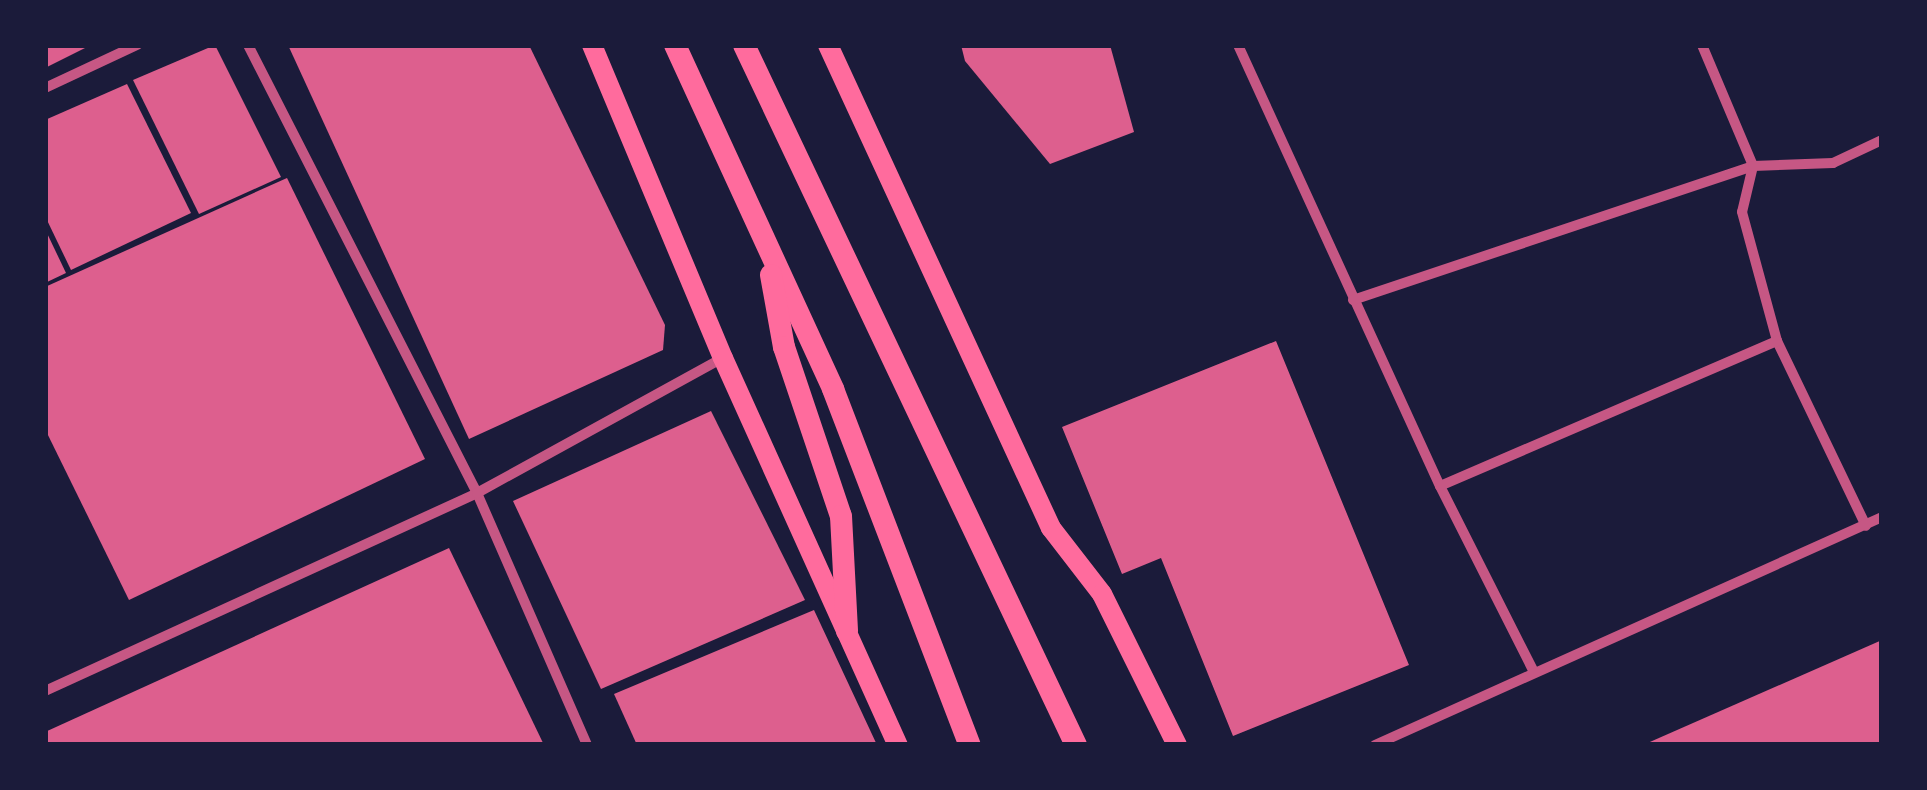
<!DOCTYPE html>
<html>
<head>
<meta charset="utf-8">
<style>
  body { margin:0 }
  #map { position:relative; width:1927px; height:790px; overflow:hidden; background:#1b1b3a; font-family:Lato,sans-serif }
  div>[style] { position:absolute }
  .building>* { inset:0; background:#dd5f8e }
  .minor>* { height:10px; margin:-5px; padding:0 5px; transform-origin:5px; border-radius:5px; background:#c65784 }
  .primary>* { height:20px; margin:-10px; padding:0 10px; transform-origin:10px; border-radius:10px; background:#ff6b9d }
  .motorway>* { height:22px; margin:-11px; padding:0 11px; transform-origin:11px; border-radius:11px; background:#ff6b9d }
  span { translate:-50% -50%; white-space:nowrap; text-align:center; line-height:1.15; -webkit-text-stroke:8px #1b1b3a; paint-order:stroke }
  .frame { position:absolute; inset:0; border:48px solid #1b1b3a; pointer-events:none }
</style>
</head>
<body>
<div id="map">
  <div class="building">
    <div style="clip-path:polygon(45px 45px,91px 45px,45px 68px)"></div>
    <div style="clip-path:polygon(215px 45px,281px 177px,199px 214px,133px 80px)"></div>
    <div style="clip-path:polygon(288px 45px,529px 45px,665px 325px,663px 350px,469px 439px)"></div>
    <div style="clip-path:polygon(961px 45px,1110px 45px,1134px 132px,1050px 164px,965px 61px)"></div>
    <div style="clip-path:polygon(127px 84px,191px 213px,71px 270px,45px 216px,45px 120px)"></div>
    <div style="clip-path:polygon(287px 178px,425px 459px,129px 600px,45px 429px,45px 287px)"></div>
    <div style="clip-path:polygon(45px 229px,66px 273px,45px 283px)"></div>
    <div style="clip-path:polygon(1276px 341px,1409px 665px,1233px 736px,1161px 558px,1122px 574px,1062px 427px)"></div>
    <div style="clip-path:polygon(711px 411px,805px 600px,601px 689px,513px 501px)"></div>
    <div style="clip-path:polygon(449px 548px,544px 745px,45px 745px,45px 732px)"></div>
    <div style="clip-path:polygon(814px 610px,877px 745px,637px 745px,614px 694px)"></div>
    <div style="clip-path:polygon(1882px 640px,1882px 745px,1643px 745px)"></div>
  </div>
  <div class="minor">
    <div style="left:248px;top:45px;width:503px;rotate:62.93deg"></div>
    <div style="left:477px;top:493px;width:275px;rotate:66.4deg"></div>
    <div style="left:1238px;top:45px;width:485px;rotate:65.4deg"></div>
    <div style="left:1440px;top:486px;width:206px;rotate:63.2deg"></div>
    <div style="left:1702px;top:45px;width:131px;rotate:67.1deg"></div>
    <div style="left:1753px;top:166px;width:47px;rotate:103.4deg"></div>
    <div style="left:1742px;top:212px;width:134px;rotate:74.8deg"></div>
    <div style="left:1777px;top:341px;width:205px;rotate:64.3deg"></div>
    <div style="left:45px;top:88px;width:102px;rotate:-25.1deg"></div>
    <div style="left:1353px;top:300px;width:422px;rotate:-18.5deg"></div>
    <div style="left:1753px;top:166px;width:80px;rotate:-2.1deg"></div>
    <div style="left:1833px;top:163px;width:54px;rotate:-25.1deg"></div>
    <div style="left:1440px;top:486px;width:367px;rotate:-23.3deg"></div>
    <div style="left:45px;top:691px;width:475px;rotate:-24.6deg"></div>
    <div style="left:477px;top:493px;width:281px;rotate:-28.8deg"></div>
    <div style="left:1375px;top:745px;width:556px;rotate:-24.21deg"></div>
  </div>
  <div class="primary">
    <div style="left:592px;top:45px;width:339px;rotate:67.3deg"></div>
    <div style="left:723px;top:358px;width:425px;rotate:65.7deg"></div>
    <div style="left:828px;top:45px;width:532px;rotate:65.22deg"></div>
    <div style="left:1051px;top:528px;width:83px;rotate:52.3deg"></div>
    <div style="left:1102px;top:594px;width:169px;rotate:63.6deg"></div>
  </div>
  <div class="motorway">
    <div style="left:675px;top:45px;width:379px;rotate:65.3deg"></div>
    <div style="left:833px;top:389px;width:381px;rotate:69deg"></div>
    <div style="left:744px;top:45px;width:775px;rotate:64.63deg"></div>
    <div style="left:771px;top:275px;width:73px;rotate:79.8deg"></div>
    <div style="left:784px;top:347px;width:178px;rotate:71.4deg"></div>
    <div style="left:841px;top:516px;width:115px;rotate:87deg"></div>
  </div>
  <div class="frame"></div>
</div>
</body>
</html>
